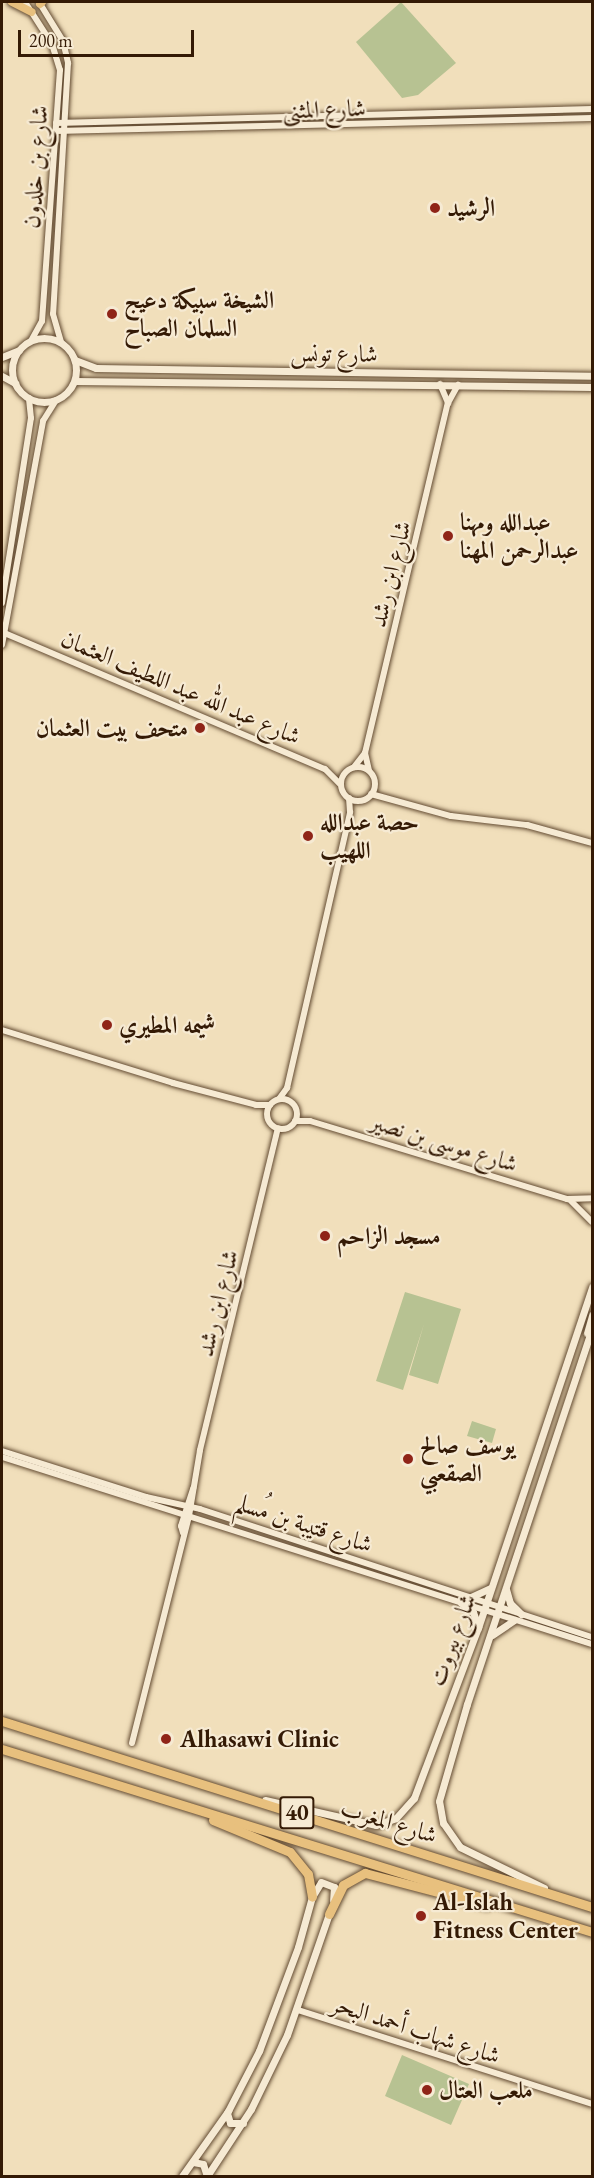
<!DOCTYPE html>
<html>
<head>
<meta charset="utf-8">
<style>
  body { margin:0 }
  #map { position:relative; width:594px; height:2178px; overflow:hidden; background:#f1dfbb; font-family:"EB Garamond",Amiri,serif }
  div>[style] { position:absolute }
  .green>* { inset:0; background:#b7c292 }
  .roads { filter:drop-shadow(0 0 2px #634b32) drop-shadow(0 0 2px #634b32) }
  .tertiary>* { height:6px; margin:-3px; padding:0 3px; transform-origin:3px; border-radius:3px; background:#f6ead3 }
  .tertiary>.ring { margin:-3px; padding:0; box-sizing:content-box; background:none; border:6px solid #f6ead3; border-radius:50% }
  .secondary>* { height:7px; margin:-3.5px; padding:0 3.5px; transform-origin:3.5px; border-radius:3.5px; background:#f6ead3 }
  .secondary>.ring { margin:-3.5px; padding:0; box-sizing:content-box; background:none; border:7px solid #f6ead3; border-radius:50% }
  .primary>* { height:8px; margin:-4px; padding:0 4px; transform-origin:4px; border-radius:4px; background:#e8c07e }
  .motorway>* { height:9px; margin:-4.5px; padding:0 4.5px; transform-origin:4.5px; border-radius:4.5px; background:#e8c07e }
  .dots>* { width:16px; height:16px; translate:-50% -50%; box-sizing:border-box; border:3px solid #f6ead3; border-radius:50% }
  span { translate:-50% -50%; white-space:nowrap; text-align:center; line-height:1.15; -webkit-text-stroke:4.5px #f6ead3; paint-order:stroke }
  .shield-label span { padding:2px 4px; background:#f6ead3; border:2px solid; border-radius:4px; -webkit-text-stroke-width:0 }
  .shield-label { font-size:22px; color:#341a05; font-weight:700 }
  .street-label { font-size:24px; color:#341a05 }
  .poi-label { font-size:24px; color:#341a05; font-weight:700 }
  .left { translate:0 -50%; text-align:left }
  .right { translate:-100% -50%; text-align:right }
  .frame { position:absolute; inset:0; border:3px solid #341a05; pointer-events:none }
  .scale { position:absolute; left:18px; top:30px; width:176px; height:27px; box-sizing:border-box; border:3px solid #341a05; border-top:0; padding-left:8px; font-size:18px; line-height:21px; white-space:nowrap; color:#341a05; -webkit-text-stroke:4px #f6ead3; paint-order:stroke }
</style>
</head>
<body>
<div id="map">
  <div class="green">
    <div style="clip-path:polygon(401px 2px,456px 63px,418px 95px,402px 98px,356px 42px)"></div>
    <div style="clip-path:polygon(405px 1292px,461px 1309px,438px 1384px,409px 1375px,424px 1324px,403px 1390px,376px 1381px)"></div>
    <div style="clip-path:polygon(472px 1421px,496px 1429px,492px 1443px,467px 1436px)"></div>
    <div style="clip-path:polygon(402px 2055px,469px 2084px,451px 2125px,385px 2096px)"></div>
  </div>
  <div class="roads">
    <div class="tertiary">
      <div style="left:25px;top:2px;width:50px;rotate:57.3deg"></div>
      <div style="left:52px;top:44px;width:27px;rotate:73deg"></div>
      <div style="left:60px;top:70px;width:252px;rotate:94.1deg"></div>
      <div style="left:42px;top:321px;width:23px;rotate:119deg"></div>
      <div style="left:39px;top:2px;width:46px;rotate:58.4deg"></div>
      <div style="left:63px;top:41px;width:23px;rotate:77deg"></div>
      <div style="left:68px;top:63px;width:251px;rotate:93.4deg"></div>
      <div style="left:53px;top:314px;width:29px;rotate:74deg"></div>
      <div style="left:56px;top:123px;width:536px;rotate:-1.5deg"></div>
      <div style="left:56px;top:131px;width:536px;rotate:-1.39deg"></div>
      <div style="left:440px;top:384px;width:21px;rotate:67deg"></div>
      <div style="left:2px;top:603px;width:187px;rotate:-81.1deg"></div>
      <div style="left:31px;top:418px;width:20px;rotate:-96deg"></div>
      <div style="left:2px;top:632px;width:351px;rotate:23deg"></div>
      <div style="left:325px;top:769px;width:21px;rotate:45deg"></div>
      <div style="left:2px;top:645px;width:228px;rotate:-79.6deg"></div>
      <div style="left:43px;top:421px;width:25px;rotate:-58deg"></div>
      <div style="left:365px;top:753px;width:17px;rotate:77deg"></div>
      <div class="ring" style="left:341px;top:767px;width:28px;height:28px"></div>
      <div style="left:354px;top:767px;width:18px;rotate:-52deg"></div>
      <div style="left:365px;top:753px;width:360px;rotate:-76.7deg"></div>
      <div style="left:448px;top:403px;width:21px;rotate:-61deg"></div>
      <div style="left:371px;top:794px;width:83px;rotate:15.4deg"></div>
      <div style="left:451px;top:816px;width:77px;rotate:6.8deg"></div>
      <div style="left:527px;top:825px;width:67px;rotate:15.5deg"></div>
      <div style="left:2px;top:1030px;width:179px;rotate:17.2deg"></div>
      <div style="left:173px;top:1083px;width:86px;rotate:14.8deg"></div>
      <div style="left:256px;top:1105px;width:14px"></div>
      <div style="left:279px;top:1099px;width:14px;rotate:-54deg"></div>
      <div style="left:287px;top:1088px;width:283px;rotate:-77.1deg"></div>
      <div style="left:350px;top:812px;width:14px;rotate:-94deg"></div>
      <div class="ring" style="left:267px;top:1099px;width:24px;height:24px"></div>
      <div style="left:295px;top:1121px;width:15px"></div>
      <div style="left:310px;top:1121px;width:269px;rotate:16.9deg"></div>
      <div style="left:567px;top:1199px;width:25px;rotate:-2deg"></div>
      <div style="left:570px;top:1200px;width:31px;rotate:45deg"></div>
      <div style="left:2px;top:1451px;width:151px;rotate:17.7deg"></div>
      <div style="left:146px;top:1497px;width:55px;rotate:12.5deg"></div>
      <div style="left:200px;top:1509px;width:412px;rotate:18.1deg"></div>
      <div style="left:2px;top:1457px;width:619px;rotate:17.59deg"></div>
      <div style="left:183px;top:1533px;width:7px;rotate:-106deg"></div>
      <div style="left:181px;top:1526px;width:40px;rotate:-72deg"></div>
      <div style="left:132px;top:1743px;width:234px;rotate:-75.9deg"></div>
      <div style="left:189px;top:1516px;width:67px;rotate:-80.5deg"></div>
      <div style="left:200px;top:1450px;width:331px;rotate:-76.4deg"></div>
      <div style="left:298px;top:2010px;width:309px;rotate:17.7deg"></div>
    </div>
    <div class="secondary">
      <div class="ring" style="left:12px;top:338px;width:57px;height:57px"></div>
      <div style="left:2px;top:357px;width:18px;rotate:-22deg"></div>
      <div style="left:75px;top:360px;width:22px;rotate:21deg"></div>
      <div style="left:96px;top:368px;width:496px;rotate:0.9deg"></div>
      <div style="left:2px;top:376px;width:15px;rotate:28deg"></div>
      <div style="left:75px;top:381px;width:517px;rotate:0.66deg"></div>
      <div style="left:587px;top:1333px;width:19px;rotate:-74deg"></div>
      <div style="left:506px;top:1589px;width:15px;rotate:74deg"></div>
      <div style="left:510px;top:1603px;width:16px;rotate:45deg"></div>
      <div style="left:471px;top:1597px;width:21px;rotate:-25deg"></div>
      <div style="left:461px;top:1603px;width:15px;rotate:37deg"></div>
      <div style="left:473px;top:1612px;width:15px;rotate:70deg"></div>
      <div style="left:492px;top:1635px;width:27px;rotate:-34deg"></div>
      <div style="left:265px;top:1800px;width:114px;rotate:12.7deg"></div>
      <div style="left:376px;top:1825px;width:21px;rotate:-19deg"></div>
      <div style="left:396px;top:1818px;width:27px;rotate:-48deg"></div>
      <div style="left:414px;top:1798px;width:182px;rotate:-69.4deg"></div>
      <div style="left:478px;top:1628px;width:360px;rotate:-71.5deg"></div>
      <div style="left:544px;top:1888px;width:93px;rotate:-154deg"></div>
      <div style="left:460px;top:1847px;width:29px;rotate:-125deg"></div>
      <div style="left:443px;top:1823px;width:22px;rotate:-100deg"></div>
      <div style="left:439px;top:1801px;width:101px;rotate:-73.9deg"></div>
      <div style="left:467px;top:1704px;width:395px;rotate:-71.6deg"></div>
      <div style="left:227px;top:2113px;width:10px;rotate:73deg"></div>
      <div style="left:230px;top:2123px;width:13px"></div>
      <div style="left:193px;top:2162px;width:10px;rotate:11deg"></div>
      <div style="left:203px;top:2164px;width:13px;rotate:72deg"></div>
      <div style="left:182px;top:2176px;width:80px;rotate:-54.7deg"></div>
      <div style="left:228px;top:2111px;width:68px;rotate:-62.7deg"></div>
      <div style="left:259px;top:2051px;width:111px;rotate:-69.4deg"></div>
      <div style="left:298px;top:1947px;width:52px;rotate:-74.4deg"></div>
      <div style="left:312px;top:1897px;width:17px;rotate:-59deg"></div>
      <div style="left:321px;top:1882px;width:14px;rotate:21deg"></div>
      <div style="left:334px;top:1887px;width:13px;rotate:94deg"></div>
      <div style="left:207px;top:2176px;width:80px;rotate:-56.7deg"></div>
      <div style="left:251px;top:2109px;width:82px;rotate:-64.1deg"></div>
      <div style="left:287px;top:2035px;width:131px;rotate:-70.9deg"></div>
    </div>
    <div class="primary">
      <div style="left:12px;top:2px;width:22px;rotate:27deg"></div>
      <div style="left:40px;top:4px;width:3px;rotate:-45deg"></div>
    </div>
    <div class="motorway">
      <div style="left:2px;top:1721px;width:619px;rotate:17.5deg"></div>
      <div style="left:2px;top:1749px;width:618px;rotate:17.23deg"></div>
      <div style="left:213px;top:1820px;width:83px;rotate:22.6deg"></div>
      <div style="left:290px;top:1852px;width:28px;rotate:51deg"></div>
      <div style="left:308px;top:1874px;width:23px;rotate:80deg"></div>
      <div style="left:329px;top:1914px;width:32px;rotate:-64deg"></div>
      <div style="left:343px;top:1885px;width:25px;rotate:-29deg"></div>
      <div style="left:365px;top:1873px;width:126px;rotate:14.7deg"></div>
    </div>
  </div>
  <div class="dots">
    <div style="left:435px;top:208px;background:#8f2418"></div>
    <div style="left:112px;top:314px;background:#8f2418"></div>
    <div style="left:448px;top:536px;background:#8f2418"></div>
    <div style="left:200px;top:728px;background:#8f2418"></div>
    <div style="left:308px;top:836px;background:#8f2418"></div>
    <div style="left:107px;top:1025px;background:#8f2418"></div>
    <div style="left:325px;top:1236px;background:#8f2418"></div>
    <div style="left:408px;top:1459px;background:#8f2418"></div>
    <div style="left:166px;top:1739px;background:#8f2418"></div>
    <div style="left:421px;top:1916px;background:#8f2418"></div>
    <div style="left:427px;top:2090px;background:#8f2418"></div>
  </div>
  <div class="shield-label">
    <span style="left:297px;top:1813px">40</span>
  </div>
  <div class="street-label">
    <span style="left:324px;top:109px;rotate:-2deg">شارع المثنى</span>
    <span style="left:35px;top:167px;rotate:-86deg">شارع بن خلدون</span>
    <span style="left:334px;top:353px;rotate:1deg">شارع تونس</span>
    <span style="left:390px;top:574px;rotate:-76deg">شارع ابن رشد</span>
    <span style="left:181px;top:687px;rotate:23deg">شارع عبد الله عبد اللطيف العثمان</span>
    <span style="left:444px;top:1142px;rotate:17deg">شارع موسى بن نصير</span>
    <span style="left:217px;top:1303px;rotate:-76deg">شارع ابن رشد</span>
    <span style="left:304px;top:1523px;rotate:18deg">شارع قتيبة بن مُسلم</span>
    <span style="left:452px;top:1640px;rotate:-70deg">شارع بيروت</span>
    <span style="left:389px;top:1821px;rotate:17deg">شارع المغرب</span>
    <span style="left:416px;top:2029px;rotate:18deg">شارع شهاب أحمد البحر</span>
  </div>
  <div class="poi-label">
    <span class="left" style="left:447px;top:208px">الرشيد</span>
    <span class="left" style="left:124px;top:314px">الشيخة سبيكة دعيج<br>السلمان الصباح</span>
    <span class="left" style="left:460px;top:536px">عبدالله ومهنا<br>عبدالرحمن المهنا</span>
    <span class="right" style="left:188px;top:728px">متحف بيت العثمان</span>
    <span class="left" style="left:320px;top:836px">حصة عبدالله<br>اللهيب</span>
    <span class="left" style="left:119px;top:1025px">شيمه المطيري</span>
    <span class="left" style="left:337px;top:1236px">مسجد الزاحم</span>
    <span class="left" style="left:420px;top:1459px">يوسف صالح<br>الصقعبي</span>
    <span class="left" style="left:180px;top:1739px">Alhasawi Clinic</span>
    <span class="left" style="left:433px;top:1916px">Al-Islah<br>Fitness Center</span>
    <span class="left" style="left:439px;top:2090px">ملعب العتال</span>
  </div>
  <div class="frame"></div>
  <div class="scale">200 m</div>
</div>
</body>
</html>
